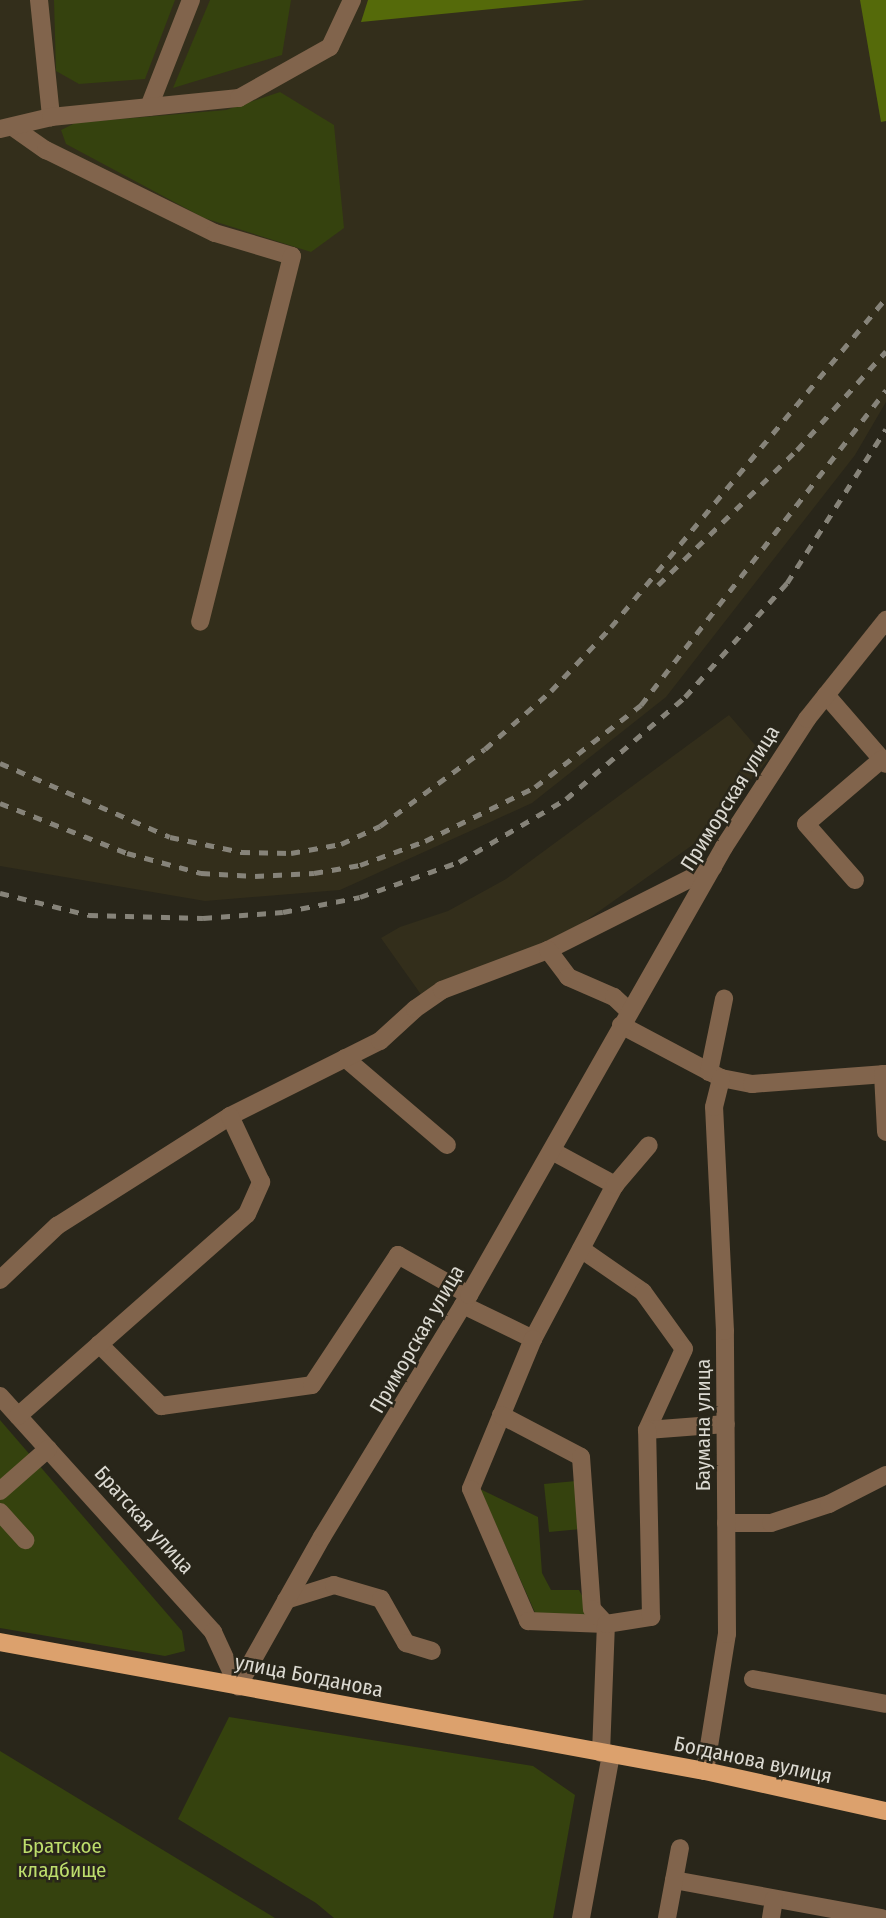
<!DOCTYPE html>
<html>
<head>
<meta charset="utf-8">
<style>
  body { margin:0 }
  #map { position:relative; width:886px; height:1918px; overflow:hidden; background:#29261a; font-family:"Fira Sans Condensed",sans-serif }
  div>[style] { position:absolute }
  .built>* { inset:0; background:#332e1b }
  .green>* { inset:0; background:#35420e }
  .forest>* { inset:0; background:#556a0a }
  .minor>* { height:18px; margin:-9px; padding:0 9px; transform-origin:9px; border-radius:9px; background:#81644c }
  .major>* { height:18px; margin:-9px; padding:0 9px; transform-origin:9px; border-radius:9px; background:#dca16d }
  .rail>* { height:5px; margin-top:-2.5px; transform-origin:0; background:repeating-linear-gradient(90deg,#868379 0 9px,transparent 0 18px) }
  span { translate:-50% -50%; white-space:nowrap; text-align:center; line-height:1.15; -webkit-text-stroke:5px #29261a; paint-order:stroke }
  .street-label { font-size:21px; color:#dbd9d1 }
  .park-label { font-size:21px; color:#bddd6c }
</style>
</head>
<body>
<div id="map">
  <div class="built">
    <div style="clip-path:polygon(0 0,886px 0,886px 402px,855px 455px,666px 697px,532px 803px,340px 890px,205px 901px,0 866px)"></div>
    <div style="clip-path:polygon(729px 715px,768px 760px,701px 839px,526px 963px,422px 996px,381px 938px,400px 927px,448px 911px,506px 879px)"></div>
  </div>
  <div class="green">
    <div style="clip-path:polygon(54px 0,175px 0,145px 79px,79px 84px,56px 71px)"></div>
    <div style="clip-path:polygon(210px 0,291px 0,282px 55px,173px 88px)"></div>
    <div style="clip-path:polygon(280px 92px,334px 125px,344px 228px,311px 252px,204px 218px,66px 144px,61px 130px,75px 123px,226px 110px)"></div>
    <div style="clip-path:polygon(0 1420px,182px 1631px,185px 1651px,165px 1656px,0 1628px)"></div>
    <div style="clip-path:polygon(576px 1481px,581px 1529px,549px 1532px,544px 1484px)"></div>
    <div style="clip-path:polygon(480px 1489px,538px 1517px,542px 1573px,551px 1590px,579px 1590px,595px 1620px,537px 1617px)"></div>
    <div style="clip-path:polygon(229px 1717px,533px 1766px,575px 1795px,553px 1918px,334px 1918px,316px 1903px,178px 1819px)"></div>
    <div style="clip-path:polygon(0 1751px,275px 1918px,0 1918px)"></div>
  </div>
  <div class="forest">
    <div style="clip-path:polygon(368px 0,585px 0,361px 22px)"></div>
    <div style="clip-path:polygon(860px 0,886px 0,886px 121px,881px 122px)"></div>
  </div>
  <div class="minor">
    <div style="left:39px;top:0;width:118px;rotate:84.1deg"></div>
    <div style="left:149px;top:107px;width:115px;rotate:-68.6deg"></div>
    <div style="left:14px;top:128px;width:39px;rotate:35deg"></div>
    <div style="left:46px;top:150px;width:188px;rotate:26.2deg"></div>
    <div style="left:215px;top:233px;width:80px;rotate:16.6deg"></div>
    <div style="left:292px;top:256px;width:377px;rotate:104.1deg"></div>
    <div style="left:0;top:129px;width:52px;rotate:-13.2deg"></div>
    <div style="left:51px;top:117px;width:189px;rotate:-5.8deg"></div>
    <div style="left:239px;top:98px;width:104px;rotate:-29.3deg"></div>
    <div style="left:330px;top:47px;width:52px;rotate:-64.9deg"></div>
    <div style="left:826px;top:695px;width:91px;rotate:49deg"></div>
    <div style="left:855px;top:880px;width:74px;rotate:-131.2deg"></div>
    <div style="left:806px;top:824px;width:100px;rotate:-40.5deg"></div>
    <div style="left:548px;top:950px;width:185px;rotate:-26.7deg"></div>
    <div style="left:621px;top:1025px;width:113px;rotate:27.9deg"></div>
    <div style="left:721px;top:1078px;width:32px;rotate:11deg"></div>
    <div style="left:752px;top:1084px;width:134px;rotate:-4.3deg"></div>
    <div style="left:345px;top:1058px;width:134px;rotate:40.5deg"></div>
    <div style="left:709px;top:1072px;width:75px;rotate:-78.4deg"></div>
    <div style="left:883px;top:1074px;width:58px;rotate:87deg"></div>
    <div style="left:552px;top:1151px;width:72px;rotate:28.4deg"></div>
    <div style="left:581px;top:1249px;width:75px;rotate:34.7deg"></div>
    <div style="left:643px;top:1292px;width:70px;rotate:54.3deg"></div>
    <div style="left:684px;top:1349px;width:89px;rotate:114.6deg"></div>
    <div style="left:647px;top:1430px;width:79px;rotate:-4.3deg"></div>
    <div style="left:0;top:1280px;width:79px;rotate:-43.5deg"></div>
    <div style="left:57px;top:1226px;width:205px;rotate:-32.4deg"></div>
    <div style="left:230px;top:1116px;width:168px;rotate:-26.6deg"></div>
    <div style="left:380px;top:1041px;width:47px;rotate:-42.4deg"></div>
    <div style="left:415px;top:1009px;width:33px;rotate:-35deg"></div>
    <div style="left:442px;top:990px;width:113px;rotate:-20.7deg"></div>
    <div style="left:548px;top:950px;width:34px;rotate:53deg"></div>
    <div style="left:568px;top:977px;width:50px;rotate:23.5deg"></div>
    <div style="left:614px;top:997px;width:21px;rotate:43deg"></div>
    <div style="left:463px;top:1305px;width:78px;rotate:25.9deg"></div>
    <div style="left:533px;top:1339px;width:174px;rotate:-62deg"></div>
    <div style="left:615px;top:1185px;width:52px;rotate:-49.6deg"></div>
    <div style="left:533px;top:1339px;width:162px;rotate:112.5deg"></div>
    <div style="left:471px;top:1489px;width:144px;rotate:66.6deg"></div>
    <div style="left:528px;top:1621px;width:78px;rotate:2.2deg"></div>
    <div style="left:99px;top:1344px;width:88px;rotate:45deg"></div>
    <div style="left:161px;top:1406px;width:152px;rotate:-7.9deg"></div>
    <div style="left:312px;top:1385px;width:156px;rotate:-56.5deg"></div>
    <div style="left:398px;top:1255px;width:81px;rotate:29.4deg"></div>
    <div style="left:0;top:1396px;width:318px;rotate:47.9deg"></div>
    <div style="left:213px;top:1632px;width:60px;rotate:65.2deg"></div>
    <div style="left:501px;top:1415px;width:90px;rotate:27.7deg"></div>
    <div style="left:581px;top:1457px;width:152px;rotate:85.9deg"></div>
    <div style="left:592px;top:1609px;width:21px;rotate:47deg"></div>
    <div style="left:18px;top:1416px;width:305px;rotate:-41.4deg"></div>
    <div style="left:247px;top:1214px;width:35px;rotate:-66deg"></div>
    <div style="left:261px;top:1182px;width:73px;rotate:-115.2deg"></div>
    <div style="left:0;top:1491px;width:64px;rotate:-41.2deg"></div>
    <div style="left:0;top:1512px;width:38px;rotate:48deg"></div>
    <div style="left:726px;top:1523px;width:45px"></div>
    <div style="left:771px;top:1523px;width:61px;rotate:-18.1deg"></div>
    <div style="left:829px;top:1504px;width:64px;rotate:-27deg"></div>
    <div style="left:286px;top:1600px;width:50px;rotate:-17.4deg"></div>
    <div style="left:334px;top:1585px;width:49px;rotate:16.6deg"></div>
    <div style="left:381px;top:1599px;width:51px;rotate:60.4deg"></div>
    <div style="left:406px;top:1643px;width:27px;rotate:17deg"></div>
    <div style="left:753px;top:1679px;width:135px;rotate:10.6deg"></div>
    <div style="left:238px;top:1686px;width:171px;rotate:-60.6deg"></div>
    <div style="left:322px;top:1537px;width:283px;rotate:-58.7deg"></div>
    <div style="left:469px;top:1295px;width:515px;rotate:-60.35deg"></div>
    <div style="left:724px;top:847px;width:153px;rotate:-57deg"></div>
    <div style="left:807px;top:719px;width:127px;rotate:-51.4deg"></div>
    <div style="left:601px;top:1753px;width:129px;rotate:-87.8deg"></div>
    <div style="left:606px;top:1624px;width:46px;rotate:-8.8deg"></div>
    <div style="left:651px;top:1617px;width:187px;rotate:-91.2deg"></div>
    <div style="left:705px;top:1771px;width:139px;rotate:-80.9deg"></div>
    <div style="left:727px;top:1634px;width:303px;rotate:-90.4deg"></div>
    <div style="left:725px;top:1331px;width:224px;rotate:-92.8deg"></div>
    <div style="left:714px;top:1107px;width:30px;rotate:-76deg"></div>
    <div style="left:674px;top:1880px;width:211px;rotate:10.4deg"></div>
    <div style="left:581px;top:1918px;width:167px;rotate:-79.6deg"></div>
    <div style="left:667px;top:1918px;width:71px;rotate:-79.5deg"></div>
    <div style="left:771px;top:1918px;width:19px;rotate:-81deg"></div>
  </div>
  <div class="major">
    <div style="left:0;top:1642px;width:717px;rotate:10.37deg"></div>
    <div style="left:705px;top:1771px;width:185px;rotate:12.5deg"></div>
  </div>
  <div class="rail">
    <div style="left:658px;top:585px;width:194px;rotate:-44.2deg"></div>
    <div style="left:797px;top:450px;width:133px;rotate:-48deg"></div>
    <div style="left:0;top:763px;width:185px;rotate:23.5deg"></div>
    <div style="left:170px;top:837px;width:73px;rotate:11.9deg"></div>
    <div style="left:241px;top:852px;width:50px;rotate:1.1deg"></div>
    <div style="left:291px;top:853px;width:51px;rotate:-10.2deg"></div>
    <div style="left:341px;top:844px;width:43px;rotate:-24.8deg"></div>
    <div style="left:380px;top:826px;width:130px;rotate:-36.3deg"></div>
    <div style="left:485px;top:749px;width:88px;rotate:-41.3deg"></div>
    <div style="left:551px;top:691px;width:88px;rotate:-46.8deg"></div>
    <div style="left:611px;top:627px;width:429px;rotate:-50.1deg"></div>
    <div style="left:0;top:803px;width:136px;rotate:21.5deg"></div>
    <div style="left:127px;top:853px;width:77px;rotate:15.1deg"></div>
    <div style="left:201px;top:873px;width:54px;rotate:3.2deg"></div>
    <div style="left:255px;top:876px;width:59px;rotate:-2.9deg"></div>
    <div style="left:314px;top:873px;width:47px;rotate:-9.9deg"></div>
    <div style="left:360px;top:865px;width:69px;rotate:-20.3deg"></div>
    <div style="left:425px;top:841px;width:123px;rotate:-26.1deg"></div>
    <div style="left:535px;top:787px;width:134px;rotate:-37.7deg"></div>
    <div style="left:641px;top:705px;width:399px;rotate:-52.1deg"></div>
    <div style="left:0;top:893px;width:92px;rotate:13.9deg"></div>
    <div style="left:89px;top:915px;width:114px;rotate:1.5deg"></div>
    <div style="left:203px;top:918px;width:80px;rotate:-4.3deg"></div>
    <div style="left:283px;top:912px;width:78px;rotate:-11deg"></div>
    <div style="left:360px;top:897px;width:105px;rotate:-19.5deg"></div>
    <div style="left:459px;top:862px;width:124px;rotate:-30.5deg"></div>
    <div style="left:566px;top:799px;width:157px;rotate:-40.6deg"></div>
    <div style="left:685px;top:697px;width:153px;rotate:-48.2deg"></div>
    <div style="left:787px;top:583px;width:183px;rotate:-57.3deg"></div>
  </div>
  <div class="street-label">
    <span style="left:730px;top:798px;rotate:-58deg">Приморская улица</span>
    <span style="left:417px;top:1339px;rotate:-60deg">Приморская улица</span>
    <span style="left:703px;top:1425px;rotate:-90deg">Баумана улица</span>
    <span style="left:144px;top:1520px;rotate:48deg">Братская улица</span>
    <span style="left:309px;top:1676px;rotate:11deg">улица Богданова</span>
    <span style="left:753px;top:1760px;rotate:12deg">Богданова вулиця</span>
  </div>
  <div class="park-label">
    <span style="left:62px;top:1858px">Братское<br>кладбище</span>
  </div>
</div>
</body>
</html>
